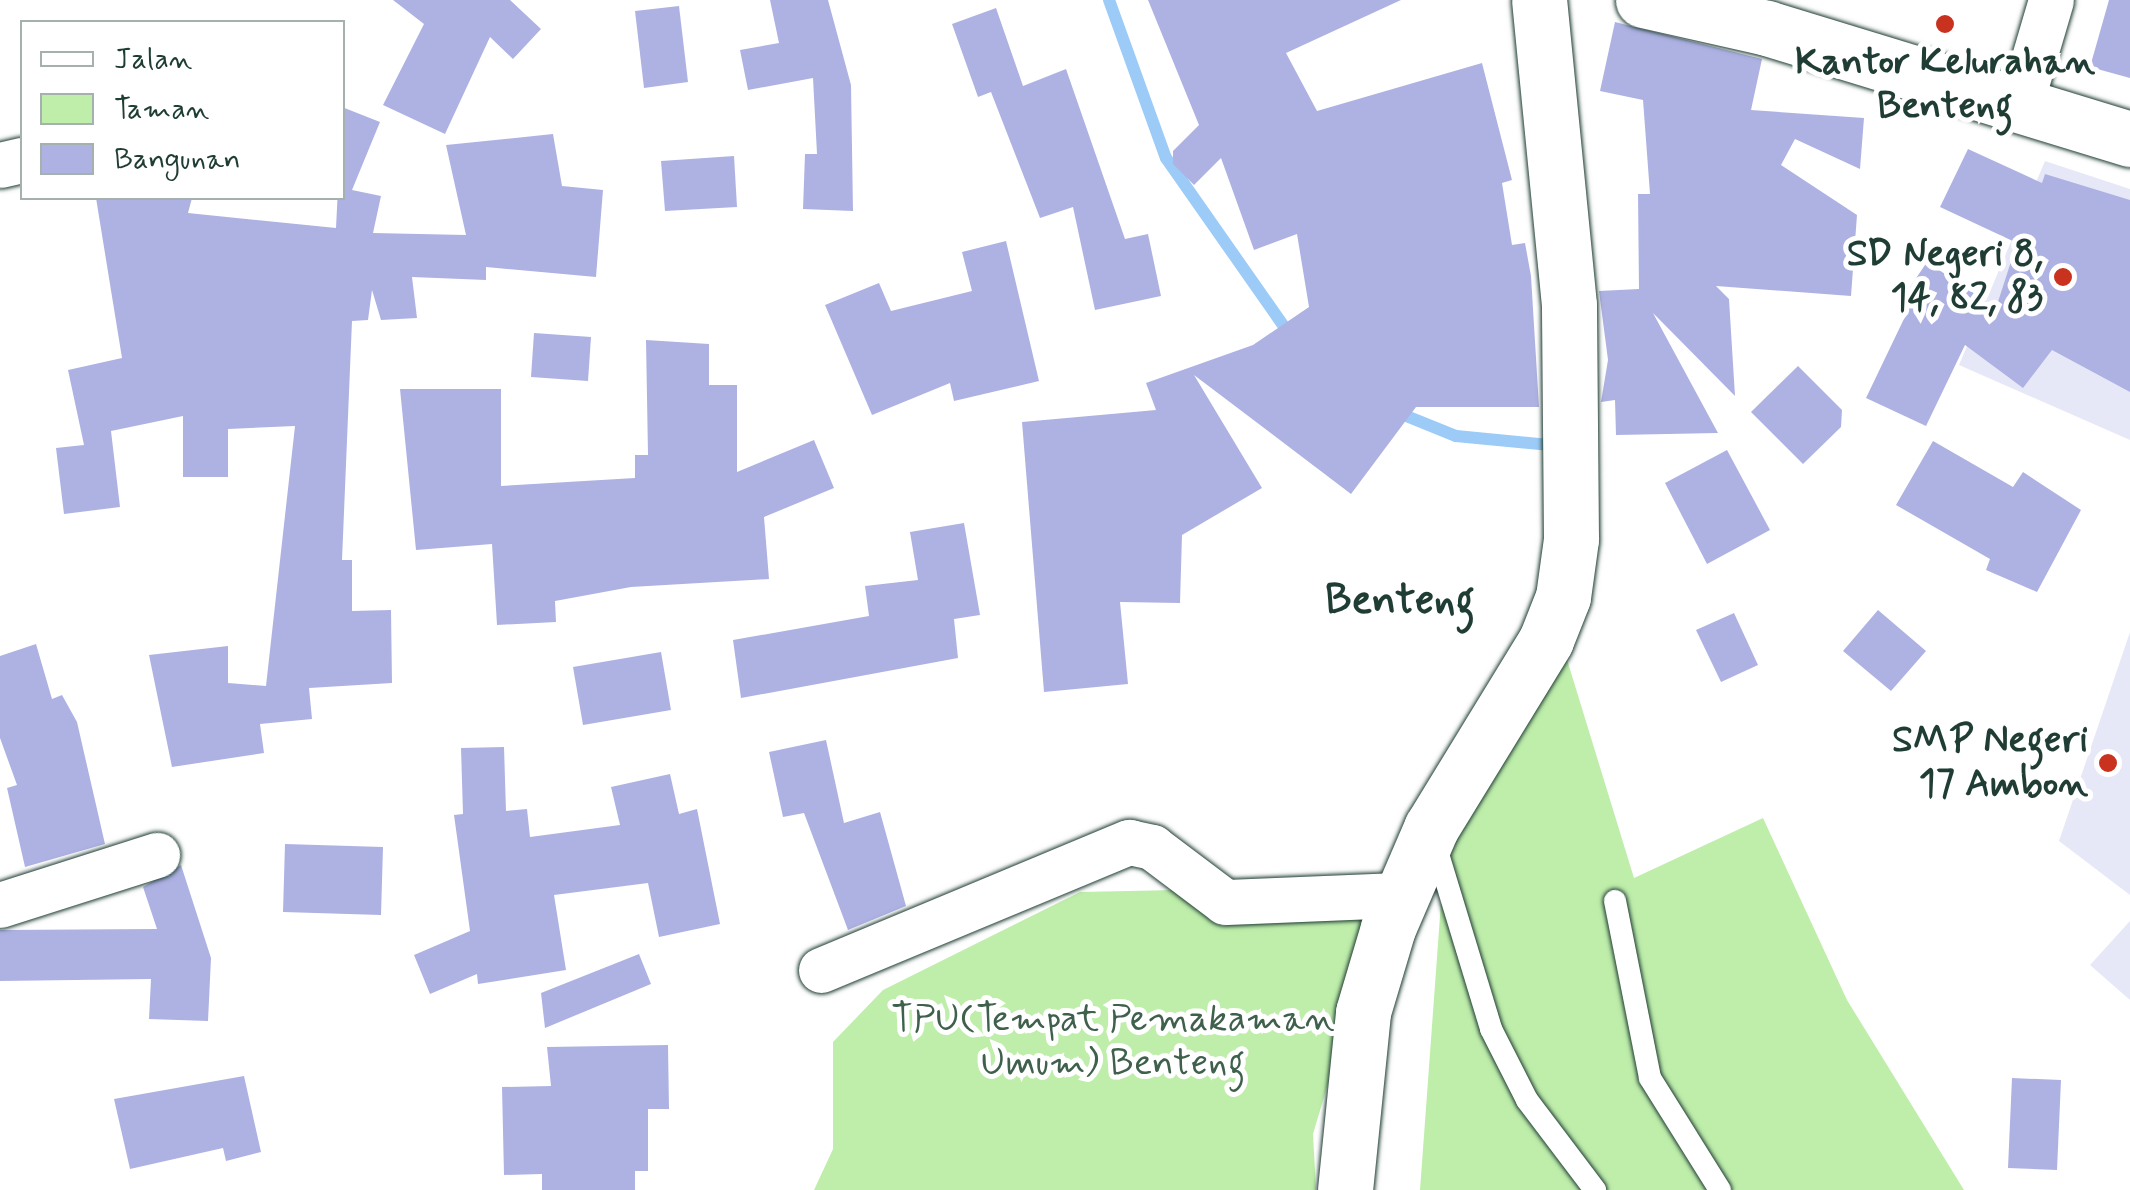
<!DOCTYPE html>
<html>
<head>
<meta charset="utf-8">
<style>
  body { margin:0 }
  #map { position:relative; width:2130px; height:1190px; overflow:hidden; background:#fff; font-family:Mynerve,sans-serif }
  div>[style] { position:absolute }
  .built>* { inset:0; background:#e7e8f7 }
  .green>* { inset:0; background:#bfeeab }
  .stream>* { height:12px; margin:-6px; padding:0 6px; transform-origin:6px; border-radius:6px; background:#9bcbf6 }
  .building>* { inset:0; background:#aeb2e3 }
  .roads { filter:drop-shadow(0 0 2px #1f3d34) drop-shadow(0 0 2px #1f3d34) }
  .service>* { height:22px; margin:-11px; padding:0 11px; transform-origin:11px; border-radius:11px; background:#fff }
  .minor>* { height:45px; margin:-22.5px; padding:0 22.5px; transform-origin:22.5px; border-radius:22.5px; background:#fff }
  .tertiary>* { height:55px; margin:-27.5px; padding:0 27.5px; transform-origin:27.5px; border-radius:27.5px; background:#fff }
  .dots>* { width:28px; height:28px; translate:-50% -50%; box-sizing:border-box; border:5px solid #fff; border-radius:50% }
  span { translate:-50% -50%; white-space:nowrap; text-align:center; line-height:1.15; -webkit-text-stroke:10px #fff; paint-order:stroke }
  .poi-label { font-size:38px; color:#1f3d34; font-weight:700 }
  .right { translate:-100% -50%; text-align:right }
  .park-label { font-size:38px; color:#3f604c }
  .quarter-label { font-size:42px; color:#1f3d34; font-weight:700 }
  .legend { position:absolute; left:20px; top:20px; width:325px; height:180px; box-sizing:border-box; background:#fff; border:2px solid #a5b1ae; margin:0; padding:12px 18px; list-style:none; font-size:30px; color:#1f3d34 }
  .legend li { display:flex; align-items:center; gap:20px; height:50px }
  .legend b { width:50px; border:2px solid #a5b1ae }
</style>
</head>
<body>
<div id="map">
  <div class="built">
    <div style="clip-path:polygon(2045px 161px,2130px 189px,2130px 440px,1959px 365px)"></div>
    <div style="clip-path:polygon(2130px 632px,2130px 895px,2059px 841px)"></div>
    <div style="clip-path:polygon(2130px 921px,2130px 1000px,2090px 965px)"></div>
  </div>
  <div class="green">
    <div style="clip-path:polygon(1561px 640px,1634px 878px,1763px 818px,1847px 1000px,1964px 1190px,1420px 1190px,1446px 834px)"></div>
    <div style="clip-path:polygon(1371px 886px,1360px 976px,1313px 1134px,1316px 1190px,814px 1190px,833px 1149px,833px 1042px,883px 990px,1080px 892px)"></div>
  </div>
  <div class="stream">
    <div style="left:1109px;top:0;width:168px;rotate:70.2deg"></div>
    <div style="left:1166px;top:158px;width:216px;rotate:55deg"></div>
    <div style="left:1394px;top:411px;width:67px;rotate:22deg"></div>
    <div style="left:1456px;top:436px;width:103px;rotate:5.5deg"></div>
  </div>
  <div class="building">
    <div style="clip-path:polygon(393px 0,510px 0,541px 29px,513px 59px,490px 37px,445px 134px,383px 105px,424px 24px)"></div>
    <div style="clip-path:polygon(770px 0,828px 0,851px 85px,853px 211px,803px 209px,805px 154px,817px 154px,813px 78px,748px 90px,740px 50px,779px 43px)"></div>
    <div style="clip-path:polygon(1148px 0,1401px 0,1286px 53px,1317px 111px,1482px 63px,1512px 180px,1502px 183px,1512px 245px,1525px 243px,1531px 276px,1539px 407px,1416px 407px,1351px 494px,1194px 375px,1262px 488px,1182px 535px,1180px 603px,1120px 602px,1128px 684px,1044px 692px,1022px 422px,1156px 410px,1146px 383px,1253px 345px,1309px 307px,1297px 234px,1254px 250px,1221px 158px,1194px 185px,1173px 164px,1173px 151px,1199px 125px)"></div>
    <div style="clip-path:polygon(2109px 0,2130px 0,2130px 78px,2090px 67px)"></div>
    <div style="clip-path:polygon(679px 6px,688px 82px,644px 88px,635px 11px)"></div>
    <div style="clip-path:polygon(996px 8px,1023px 86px,1066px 69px,1125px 239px,1148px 234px,1161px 296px,1095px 310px,1073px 207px,1040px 218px,991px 92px,978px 97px,952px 24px)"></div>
    <div style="clip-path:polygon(1615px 22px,1762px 59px,1751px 110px,1864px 118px,1860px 169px,1795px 139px,1781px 165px,1857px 215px,1851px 296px,1716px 286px,1729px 299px,1735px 396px,1653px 313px,1718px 433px,1616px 435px,1615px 400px,1601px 402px,1608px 360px,1599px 291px,1639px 289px,1638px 194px,1650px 194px,1643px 100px,1600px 91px)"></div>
    <div style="clip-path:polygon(342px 107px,380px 122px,352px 190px,381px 196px,373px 233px,466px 235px,446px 145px,553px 134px,562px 186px,603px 190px,596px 277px,486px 267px,486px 280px,412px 277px,417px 318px,381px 320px,372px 290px,368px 320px,352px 321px,342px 560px,352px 560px,352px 611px,391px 610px,392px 683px,309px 688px,312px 719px,260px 724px,264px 753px,172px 767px,149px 655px,228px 646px,228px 683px,266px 686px,295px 426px,228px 429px,228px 477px,183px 477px,183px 416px,111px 431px,120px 507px,64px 514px,56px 448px,84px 445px,68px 370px,122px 358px,96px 198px,192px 198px,188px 213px,336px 228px)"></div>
    <div style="clip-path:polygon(1968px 149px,2042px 183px,2045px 174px,2130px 200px,2130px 392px,2052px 350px,2023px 388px,1965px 345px,1926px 426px,1866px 398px,1913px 300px,1902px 299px,1927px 262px,1996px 308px,2017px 243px,1940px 207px)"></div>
    <div style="clip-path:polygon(734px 156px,737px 207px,665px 211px,661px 161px)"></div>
    <div style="clip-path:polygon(1006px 241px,1039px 381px,954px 401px,950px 383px,872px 415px,825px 305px,879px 283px,891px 311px,972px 291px,962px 252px)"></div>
    <div style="clip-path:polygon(534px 333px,591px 337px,588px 381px,531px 377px)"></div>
    <div style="clip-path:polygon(646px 340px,709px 344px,709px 385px,737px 385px,737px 472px,814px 440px,834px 488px,764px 517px,769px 579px,631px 587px,555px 601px,556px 622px,497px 625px,492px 544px,416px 550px,400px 389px,501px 389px,501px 486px,635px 478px,635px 455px,648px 455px)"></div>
    <div style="clip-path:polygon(1798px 366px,1842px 410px,1841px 427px,1803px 464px,1751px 412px)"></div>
    <div style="clip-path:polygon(1933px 441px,2013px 487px,2023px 472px,2081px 510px,2037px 592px,1986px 570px,1990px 559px,1896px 505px)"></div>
    <div style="clip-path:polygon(1727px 450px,1770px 530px,1707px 564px,1665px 483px)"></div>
    <div style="clip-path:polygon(964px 523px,980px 615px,954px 619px,958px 658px,741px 698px,733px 640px,869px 616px,865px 586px,918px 580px,910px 532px)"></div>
    <div style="clip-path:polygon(1878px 610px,1926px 651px,1891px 691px,1843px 651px)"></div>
    <div style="clip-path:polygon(1734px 613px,1758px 665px,1721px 682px,1696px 630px)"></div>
    <div style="clip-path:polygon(36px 644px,52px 699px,62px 695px,77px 722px,105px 844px,25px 867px,7px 788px,17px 785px,0 738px,0 656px)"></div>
    <div style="clip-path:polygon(661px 652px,671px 710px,583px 725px,573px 667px)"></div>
    <div style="clip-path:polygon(826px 740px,844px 823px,880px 812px,906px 906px,848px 930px,804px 813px,783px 817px,769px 752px)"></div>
    <div style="clip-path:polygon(504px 747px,506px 811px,527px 809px,530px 837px,620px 825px,611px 787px,670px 774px,679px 814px,697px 809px,720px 924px,659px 937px,648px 883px,554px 895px,566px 970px,478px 984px,477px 974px,430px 994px,414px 955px,470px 931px,454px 815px,463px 814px,461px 748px)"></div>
    <div style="clip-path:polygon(285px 844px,383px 847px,381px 915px,283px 912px)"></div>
    <div style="clip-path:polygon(181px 865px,211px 958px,208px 1021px,149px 1019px,151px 979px,0 981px,0 930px,157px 929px,143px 887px)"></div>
    <div style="clip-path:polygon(639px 954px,651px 984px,545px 1028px,541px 993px)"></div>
    <div style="clip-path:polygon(668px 1045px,669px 1109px,648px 1109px,648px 1171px,635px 1171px,635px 1190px,542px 1190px,542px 1174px,504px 1175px,502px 1087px,551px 1086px,547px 1047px)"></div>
    <div style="clip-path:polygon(244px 1076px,261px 1152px,226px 1161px,223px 1148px,130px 1169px,114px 1099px)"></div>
    <div style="clip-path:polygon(2012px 1078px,2061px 1080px,2057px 1170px,2008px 1168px)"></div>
  </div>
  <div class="roads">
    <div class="service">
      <div style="left:1434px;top:841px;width:196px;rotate:73.1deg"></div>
      <div style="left:1491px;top:1029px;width:80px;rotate:63.1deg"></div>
      <div style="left:1527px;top:1100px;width:113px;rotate:52.9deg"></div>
      <div style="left:1615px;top:901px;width:180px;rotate:78.8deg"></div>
      <div style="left:1650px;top:1078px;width:132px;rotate:58deg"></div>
    </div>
    <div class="minor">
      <div style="left:2021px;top:102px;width:106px;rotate:-73.6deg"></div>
      <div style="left:0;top:165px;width:23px;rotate:-13deg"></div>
      <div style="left:0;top:905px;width:165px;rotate:-17.7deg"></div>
      <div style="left:821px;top:970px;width:334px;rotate:-22.6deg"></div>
      <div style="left:1129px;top:842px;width:24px;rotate:12deg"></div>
      <div style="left:1152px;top:847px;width:91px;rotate:37deg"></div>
      <div style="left:1225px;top:902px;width:175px;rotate:-2.3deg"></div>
    </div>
    <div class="tertiary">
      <div style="left:1643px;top:0;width:127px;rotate:12.7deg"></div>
      <div style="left:1767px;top:28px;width:380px;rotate:17deg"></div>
      <div style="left:1345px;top:1190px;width:179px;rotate:-84.2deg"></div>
      <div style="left:1363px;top:1012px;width:88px;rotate:-73.4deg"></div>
      <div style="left:1388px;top:928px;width:109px;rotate:-66.7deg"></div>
      <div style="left:1431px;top:828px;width:220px;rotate:-58.5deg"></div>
      <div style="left:1546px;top:640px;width:46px;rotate:-68.4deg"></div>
      <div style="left:1563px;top:597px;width:59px;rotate:-82.1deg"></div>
      <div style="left:1571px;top:539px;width:234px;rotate:-90.5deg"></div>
      <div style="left:1569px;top:305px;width:306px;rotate:-95.6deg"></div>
    </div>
  </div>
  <div class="dots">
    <div style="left:1945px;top:24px;background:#c8321e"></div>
    <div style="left:2063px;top:277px;background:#c8321e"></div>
    <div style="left:2108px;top:763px;background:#c8321e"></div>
  </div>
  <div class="poi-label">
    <span style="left:1945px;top:85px">Kantor Kelurahan<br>Benteng</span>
    <span class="right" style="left:2043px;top:277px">SD Negeri 8,<br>14, 82, 83</span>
    <span class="right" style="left:2088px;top:763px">SMP Negeri<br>17 Ambon</span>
  </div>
  <div class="park-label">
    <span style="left:1113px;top:1042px">TPU(Tempat Pemakaman<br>Umum) Benteng</span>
  </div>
  <div class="quarter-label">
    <span style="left:1400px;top:602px">Benteng</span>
  </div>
  <ul class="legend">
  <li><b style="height:12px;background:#fff"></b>Jalan</li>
  <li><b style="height:28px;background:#bfeeab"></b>Taman</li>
  <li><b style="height:28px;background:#aeb2e3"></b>Bangunan</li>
  </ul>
</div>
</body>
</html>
